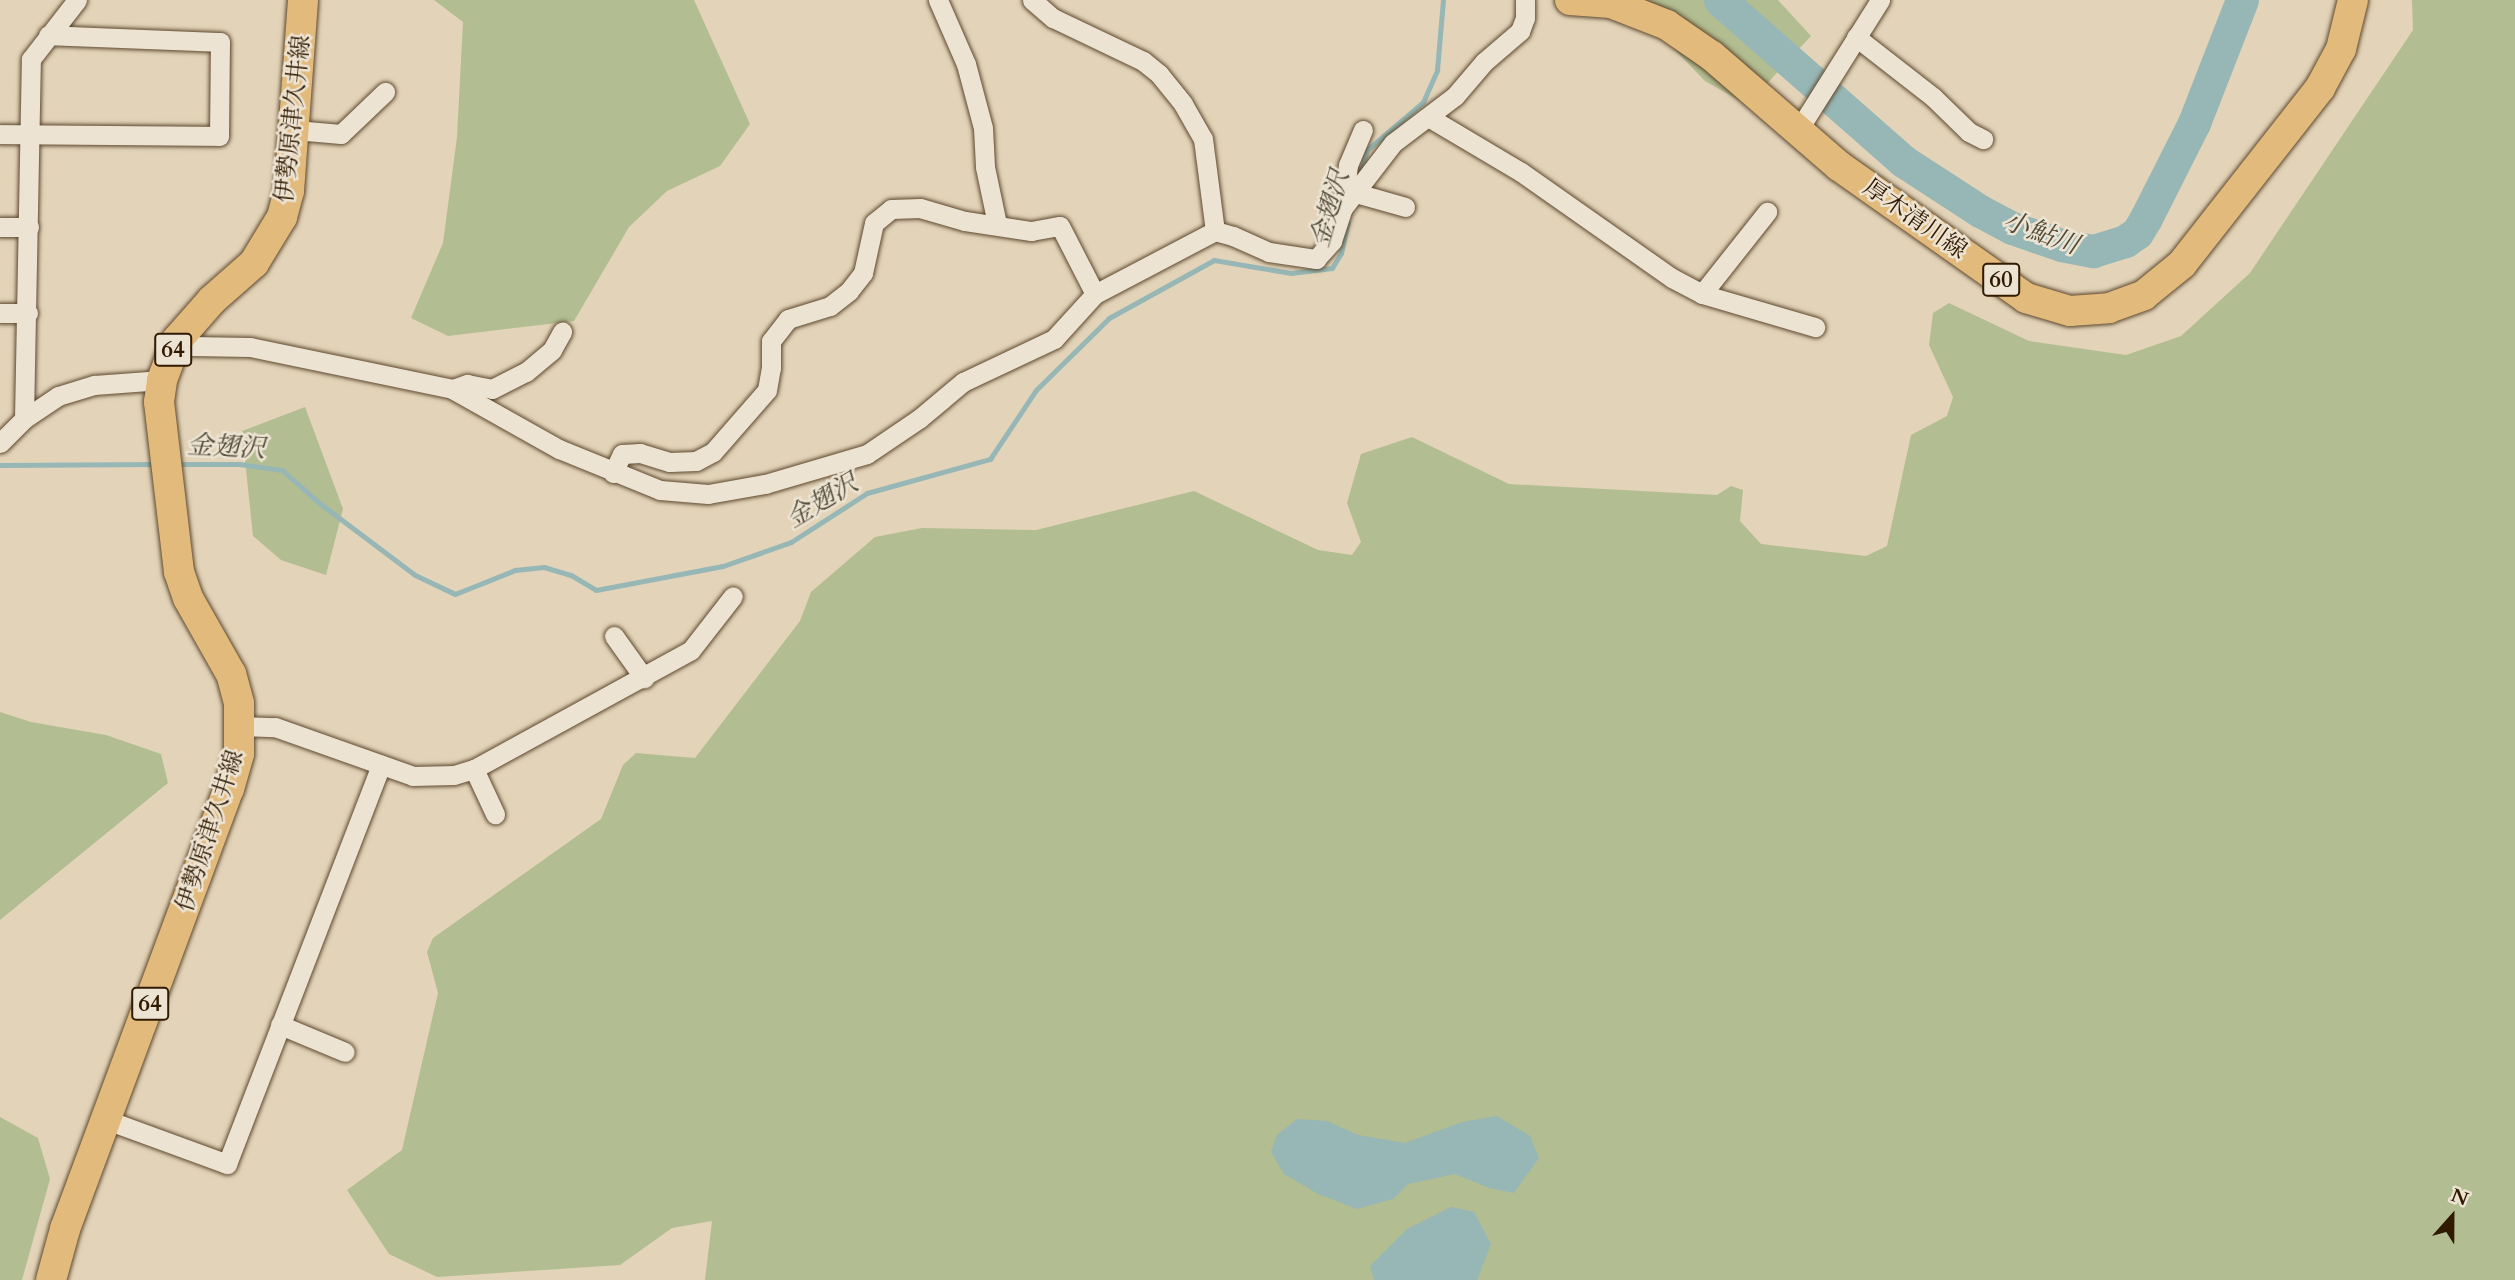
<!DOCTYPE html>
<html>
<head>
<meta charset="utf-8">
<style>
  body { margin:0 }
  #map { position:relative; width:2515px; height:1280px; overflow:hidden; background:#e3d4b9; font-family:Cardo,"Noto Serif JP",serif }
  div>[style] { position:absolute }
  .green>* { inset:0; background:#b2bd91 }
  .water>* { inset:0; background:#96b7b5 }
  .stream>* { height:5px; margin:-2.5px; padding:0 2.5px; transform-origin:2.5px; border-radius:2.5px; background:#96b7b5 }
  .river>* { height:33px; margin:-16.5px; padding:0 16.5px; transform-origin:16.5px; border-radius:16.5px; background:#96b7b5 }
  .roads { filter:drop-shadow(0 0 2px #5d482e) drop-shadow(0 0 2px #5d482e) }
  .street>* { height:19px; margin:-9.5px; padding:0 9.5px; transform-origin:9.5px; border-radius:9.5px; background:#ede3d2 }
  .primary>* { height:30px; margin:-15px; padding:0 15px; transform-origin:15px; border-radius:15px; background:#e2ba7c }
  span { translate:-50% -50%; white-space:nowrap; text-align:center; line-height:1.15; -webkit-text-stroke:5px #ede3d2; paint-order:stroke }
  .shield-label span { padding:2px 5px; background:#ede3d2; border:2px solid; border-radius:5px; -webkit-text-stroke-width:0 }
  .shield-label { font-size:23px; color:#301a00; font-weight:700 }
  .street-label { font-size:24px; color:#301a00 }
  .water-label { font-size:26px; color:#4f4936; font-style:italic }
  .north { position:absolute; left:2417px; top:1182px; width:70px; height:70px; -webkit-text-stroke:5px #ede3d2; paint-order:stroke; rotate:21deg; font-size:19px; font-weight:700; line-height:28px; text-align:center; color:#301a00 }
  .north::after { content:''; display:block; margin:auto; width:24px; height:32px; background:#301a00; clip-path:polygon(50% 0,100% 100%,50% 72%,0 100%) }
</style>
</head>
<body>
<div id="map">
  <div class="green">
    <div style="clip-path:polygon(434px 0,694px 0,750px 124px,720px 166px,667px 191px,629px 227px,574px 321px,448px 336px,411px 318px,443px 243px,457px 137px,463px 22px)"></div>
    <div style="clip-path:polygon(1627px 0,1778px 0,1811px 36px,1747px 105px,1705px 81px)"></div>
    <div style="clip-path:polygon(2412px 0,2515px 0,2515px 1280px,705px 1280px,712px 1221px,672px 1228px,620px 1265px,437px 1277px,389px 1254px,347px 1190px,402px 1150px,438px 993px,427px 952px,433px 938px,601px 819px,623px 765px,636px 753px,695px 758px,800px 621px,811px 592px,875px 537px,922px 528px,1036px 530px,1194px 491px,1318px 550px,1352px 555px,1361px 542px,1347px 503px,1361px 454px,1412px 437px,1509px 484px,1717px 495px,1731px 486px,1743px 490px,1740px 521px,1761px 544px,1866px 556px,1887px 546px,1911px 435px,1947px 416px,1953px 397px,1929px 345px,1933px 313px,1949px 303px,2029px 341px,2126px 355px,2181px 336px,2250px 273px,2413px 30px)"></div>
    <div style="clip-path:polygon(305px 407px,343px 509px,326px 575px,281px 560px,253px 536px,242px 431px)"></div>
    <div style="clip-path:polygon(0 712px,31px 722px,106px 735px,161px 754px,168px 783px,0 920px)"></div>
    <div style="clip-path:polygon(0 1117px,38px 1138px,50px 1179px,22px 1280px,0 1280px)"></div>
  </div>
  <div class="water">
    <div style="clip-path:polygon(1497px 1116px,1530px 1136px,1539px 1158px,1514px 1193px,1489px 1188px,1455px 1174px,1408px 1184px,1393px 1199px,1357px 1209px,1318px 1194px,1284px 1174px,1271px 1152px,1277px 1135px,1297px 1119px,1327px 1121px,1358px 1135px,1405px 1143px,1462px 1122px)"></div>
    <div style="clip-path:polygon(1451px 1207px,1474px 1212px,1491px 1244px,1477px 1280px,1374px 1280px,1370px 1266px,1407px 1229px)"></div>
  </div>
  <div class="stream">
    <div style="left:1361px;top:172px;width:23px;rotate:-75deg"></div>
    <div style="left:1367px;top:150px;width:74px;rotate:-40.6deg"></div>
    <div style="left:1423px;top:102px;width:35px;rotate:-66deg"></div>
    <div style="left:1437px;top:70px;width:70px;rotate:-85.1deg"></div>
    <div style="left:175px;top:464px;width:64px"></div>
    <div style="left:239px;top:464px;width:43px;rotate:7.9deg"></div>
    <div style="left:282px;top:470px;width:48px;rotate:41.6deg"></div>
    <div style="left:318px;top:502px;width:121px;rotate:37deg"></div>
    <div style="left:415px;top:575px;width:44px;rotate:25.4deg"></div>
    <div style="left:455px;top:594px;width:65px;rotate:-21.8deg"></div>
    <div style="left:515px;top:570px;width:29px;rotate:-6deg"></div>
    <div style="left:544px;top:567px;width:28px;rotate:17deg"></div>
    <div style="left:571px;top:575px;width:29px;rotate:31deg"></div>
    <div style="left:596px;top:590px;width:129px;rotate:-10.7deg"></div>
    <div style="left:723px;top:566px;width:72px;rotate:-19.4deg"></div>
    <div style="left:791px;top:542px;width:90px;rotate:-32.8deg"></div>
    <div style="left:867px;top:493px;width:128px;rotate:-15.5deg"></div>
    <div style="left:990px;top:459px;width:83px;rotate:-56.3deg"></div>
    <div style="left:1036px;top:390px;width:103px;rotate:-44.6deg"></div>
    <div style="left:1109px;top:318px;width:120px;rotate:-28.9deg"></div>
    <div style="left:1214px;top:260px;width:78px;rotate:9.6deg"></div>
    <div style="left:1291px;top:273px;width:41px;rotate:-7deg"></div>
    <div style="left:1332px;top:268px;width:17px;rotate:-59deg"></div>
    <div style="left:1341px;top:253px;width:31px;rotate:-77deg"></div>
    <div style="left:0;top:465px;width:158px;rotate:-0.4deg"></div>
  </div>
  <div class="river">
    <div style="left:1720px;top:0;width:244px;rotate:41.3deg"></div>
    <div style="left:1903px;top:161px;width:92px;rotate:33deg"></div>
    <div style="left:1980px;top:211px;width:36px;rotate:28deg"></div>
    <div style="left:2012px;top:228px;width:52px;rotate:19.1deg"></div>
    <div style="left:2061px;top:245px;width:33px;rotate:11deg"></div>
    <div style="left:2093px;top:251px;width:34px;rotate:-17deg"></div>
    <div style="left:2125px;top:241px;width:14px;rotate:-34deg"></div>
    <div style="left:2137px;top:233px;width:17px;rotate:-59deg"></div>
    <div style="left:2146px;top:218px;width:106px;rotate:-63.2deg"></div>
    <div style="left:2194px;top:123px;width:132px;rotate:-68.7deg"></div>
  </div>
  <div class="roads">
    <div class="street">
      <div style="left:938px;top:0;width:70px;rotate:66.4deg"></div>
      <div style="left:966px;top:64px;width:66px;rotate:75.1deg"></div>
      <div style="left:983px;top:128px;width:39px;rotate:87deg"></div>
      <div style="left:985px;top:167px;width:58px;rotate:78.1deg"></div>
      <div style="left:1032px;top:0;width:28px;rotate:41deg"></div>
      <div style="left:1053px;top:18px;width:100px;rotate:25.5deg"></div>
      <div style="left:1143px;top:61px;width:21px;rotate:39deg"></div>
      <div style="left:1159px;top:74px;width:38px;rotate:51deg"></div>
      <div style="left:1183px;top:104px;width:40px;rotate:60.3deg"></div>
      <div style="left:1203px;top:139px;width:93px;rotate:82.6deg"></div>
      <div style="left:1856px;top:37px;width:98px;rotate:37.9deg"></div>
      <div style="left:1933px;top:97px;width:50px;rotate:44.2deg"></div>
      <div style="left:1969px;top:132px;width:16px;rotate:27deg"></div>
      <div style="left:1430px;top:118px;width:106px;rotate:30.7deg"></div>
      <div style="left:1521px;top:172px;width:184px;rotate:35.1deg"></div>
      <div style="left:1672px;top:278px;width:34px;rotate:28deg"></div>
      <div style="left:1702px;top:294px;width:118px;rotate:16.3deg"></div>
      <div style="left:295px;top:130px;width:46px;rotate:5deg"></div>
      <div style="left:341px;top:134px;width:61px;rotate:-43.7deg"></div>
      <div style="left:1797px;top:132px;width:156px;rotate:-57.8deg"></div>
      <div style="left:0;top:134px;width:219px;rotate:0.5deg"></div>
      <div style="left:219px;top:136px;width:94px;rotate:-89.4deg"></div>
      <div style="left:220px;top:42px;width:172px;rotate:-177.7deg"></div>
      <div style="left:1356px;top:193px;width:51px;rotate:15.9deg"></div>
      <div style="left:1343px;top:208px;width:43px;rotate:-83.4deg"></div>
      <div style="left:1348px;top:165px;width:38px;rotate:-67deg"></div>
      <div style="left:0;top:227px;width:29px"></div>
      <div style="left:1702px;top:294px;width:105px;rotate:-51.6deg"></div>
      <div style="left:0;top:313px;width:28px"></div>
      <div style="left:177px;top:340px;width:15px;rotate:23deg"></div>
      <div style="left:191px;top:346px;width:59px;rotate:1deg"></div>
      <div style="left:250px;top:347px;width:206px;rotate:11.7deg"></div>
      <div style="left:452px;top:389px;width:123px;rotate:29.3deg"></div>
      <div style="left:559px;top:449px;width:109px;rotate:22.1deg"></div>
      <div style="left:660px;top:490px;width:48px;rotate:4.8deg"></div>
      <div style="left:708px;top:494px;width:58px;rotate:-10deg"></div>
      <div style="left:765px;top:484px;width:106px;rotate:-16.4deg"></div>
      <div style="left:867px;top:454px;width:64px;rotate:-34.2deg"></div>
      <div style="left:920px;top:418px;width:56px;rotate:-39.9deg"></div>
      <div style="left:963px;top:382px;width:101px;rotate:-25.3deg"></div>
      <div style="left:1054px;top:339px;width:61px;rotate:-47.7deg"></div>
      <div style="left:1095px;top:294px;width:136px;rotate:-27.7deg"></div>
      <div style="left:1215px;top:231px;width:19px;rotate:16deg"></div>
      <div style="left:1233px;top:236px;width:39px;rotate:24deg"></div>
      <div style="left:1269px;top:252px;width:48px;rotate:8.5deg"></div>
      <div style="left:1316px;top:259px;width:24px;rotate:-48deg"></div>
      <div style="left:1332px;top:241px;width:35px;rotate:-72deg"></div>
      <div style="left:1343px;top:208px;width:82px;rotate:-52.4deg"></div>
      <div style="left:1393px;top:143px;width:78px;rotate:-37.2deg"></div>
      <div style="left:1455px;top:96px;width:45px;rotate:-49.5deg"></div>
      <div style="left:1484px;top:62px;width:48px;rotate:-40.7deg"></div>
      <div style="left:1520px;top:31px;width:14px;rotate:-69deg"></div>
      <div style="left:1525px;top:18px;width:18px;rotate:-90deg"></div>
      <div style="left:453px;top:389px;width:15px;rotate:-20deg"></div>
      <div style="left:467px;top:384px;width:25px;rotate:11deg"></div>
      <div style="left:492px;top:389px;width:38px;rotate:-27deg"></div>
      <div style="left:526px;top:372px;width:34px;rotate:-40deg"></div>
      <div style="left:552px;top:350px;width:21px;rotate:-61deg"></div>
      <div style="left:24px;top:419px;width:360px;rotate:-88.9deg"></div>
      <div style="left:31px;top:59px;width:75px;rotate:-52.1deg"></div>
      <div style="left:0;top:443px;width:34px;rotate:-45deg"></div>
      <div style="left:24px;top:419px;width:41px;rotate:-34.1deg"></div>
      <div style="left:58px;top:396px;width:38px;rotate:-17deg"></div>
      <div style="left:94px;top:385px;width:68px;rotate:-4.2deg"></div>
      <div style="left:613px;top:473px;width:21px;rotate:-65deg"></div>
      <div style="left:622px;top:454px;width:18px;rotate:-3deg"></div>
      <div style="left:640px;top:453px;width:31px;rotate:17deg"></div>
      <div style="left:670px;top:462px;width:26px;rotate:-2deg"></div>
      <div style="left:696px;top:461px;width:19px;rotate:-28deg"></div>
      <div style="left:713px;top:452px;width:82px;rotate:-48.9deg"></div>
      <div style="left:767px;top:390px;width:22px;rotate:-80deg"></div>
      <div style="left:771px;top:368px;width:27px;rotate:-90deg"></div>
      <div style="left:771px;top:341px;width:28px;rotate:-52deg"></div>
      <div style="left:788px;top:319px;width:44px;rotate:-17.2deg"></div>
      <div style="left:830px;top:306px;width:24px;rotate:-38deg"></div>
      <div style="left:849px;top:291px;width:23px;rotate:-52deg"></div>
      <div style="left:863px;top:273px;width:51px;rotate:-77.6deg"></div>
      <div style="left:874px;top:223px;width:22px;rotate:-39deg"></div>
      <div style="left:891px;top:209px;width:29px;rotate:-2deg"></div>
      <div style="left:920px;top:208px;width:47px;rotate:16.1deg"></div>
      <div style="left:965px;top:221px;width:67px;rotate:8.6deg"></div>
      <div style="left:1031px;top:231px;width:29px;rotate:-10deg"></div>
      <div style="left:1060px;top:226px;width:76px;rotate:62.8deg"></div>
      <div style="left:614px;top:636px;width:52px;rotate:54.5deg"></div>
      <div style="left:240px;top:726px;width:35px;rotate:2deg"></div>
      <div style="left:275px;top:727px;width:146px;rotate:19.5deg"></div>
      <div style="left:413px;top:776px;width:41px;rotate:-1.4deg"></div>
      <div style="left:454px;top:775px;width:21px;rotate:-17deg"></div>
      <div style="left:474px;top:769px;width:247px;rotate:-28.7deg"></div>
      <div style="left:691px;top:650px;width:68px;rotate:-52.1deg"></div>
      <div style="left:474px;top:769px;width:50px;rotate:65deg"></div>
      <div style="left:280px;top:1025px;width:70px;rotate:22.6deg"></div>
      <div style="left:107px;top:1120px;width:128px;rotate:20.1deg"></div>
      <div style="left:227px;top:1164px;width:428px;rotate:-68.9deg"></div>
    </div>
    <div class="primary">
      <div style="left:1570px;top:0;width:41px;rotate:4.2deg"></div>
      <div style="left:1611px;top:3px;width:60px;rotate:21.4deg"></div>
      <div style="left:1667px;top:25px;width:55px;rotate:34.6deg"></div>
      <div style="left:1712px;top:56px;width:168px;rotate:40.9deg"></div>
      <div style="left:1839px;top:166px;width:229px;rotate:35.2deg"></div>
      <div style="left:2026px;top:298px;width:46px;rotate:16.5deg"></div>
      <div style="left:2070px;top:311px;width:39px;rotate:-4deg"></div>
      <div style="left:2109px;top:308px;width:37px;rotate:-20deg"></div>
      <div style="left:2144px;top:295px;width:49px;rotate:-39.2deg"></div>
      <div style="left:2182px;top:264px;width:224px;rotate:-51.9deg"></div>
      <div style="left:2320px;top:88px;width:44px;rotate:-61.7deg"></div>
      <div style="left:2341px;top:49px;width:50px;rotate:-76.2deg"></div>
      <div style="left:51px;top:1280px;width:53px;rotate:-74.6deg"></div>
      <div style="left:65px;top:1229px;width:470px;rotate:-69.6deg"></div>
      <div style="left:229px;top:789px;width:36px;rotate:-74deg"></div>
      <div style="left:239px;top:754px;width:51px;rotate:-90deg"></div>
      <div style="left:239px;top:703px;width:30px;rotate:-105deg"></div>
      <div style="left:231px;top:674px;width:87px;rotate:-119.5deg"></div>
      <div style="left:188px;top:598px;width:28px;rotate:-109deg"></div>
      <div style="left:179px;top:572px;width:171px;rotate:-96.7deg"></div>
      <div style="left:159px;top:402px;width:22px;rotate:-82deg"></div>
      <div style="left:162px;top:380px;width:43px;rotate:-69.4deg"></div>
      <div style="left:177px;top:340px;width:53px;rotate:-48.8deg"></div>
      <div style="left:212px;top:300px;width:56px;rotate:-41.4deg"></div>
      <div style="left:254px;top:263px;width:54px;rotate:-58.7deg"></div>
      <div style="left:282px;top:217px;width:27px;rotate:-75deg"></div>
      <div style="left:289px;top:191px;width:192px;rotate:-85.8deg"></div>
    </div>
  </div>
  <div class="shield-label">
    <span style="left:2001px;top:280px">60</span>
    <span style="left:173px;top:350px">64</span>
    <span style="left:150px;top:1004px">64</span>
  </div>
  <div class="street-label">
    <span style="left:293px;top:119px;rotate:-84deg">伊勢原津久井線</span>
    <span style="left:1915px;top:219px;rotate:35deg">厚木清川線</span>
    <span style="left:210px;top:831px;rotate:-72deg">伊勢原津久井線</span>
  </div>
  <div class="water-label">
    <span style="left:1330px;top:209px;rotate:-74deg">金翅沢</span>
    <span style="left:2041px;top:233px;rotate:20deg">小鮎川</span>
    <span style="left:226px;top:447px;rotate:3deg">金翅沢</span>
    <span style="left:822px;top:501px;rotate:-31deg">金翅沢</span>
  </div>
  <div class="north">N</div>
</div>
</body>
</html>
